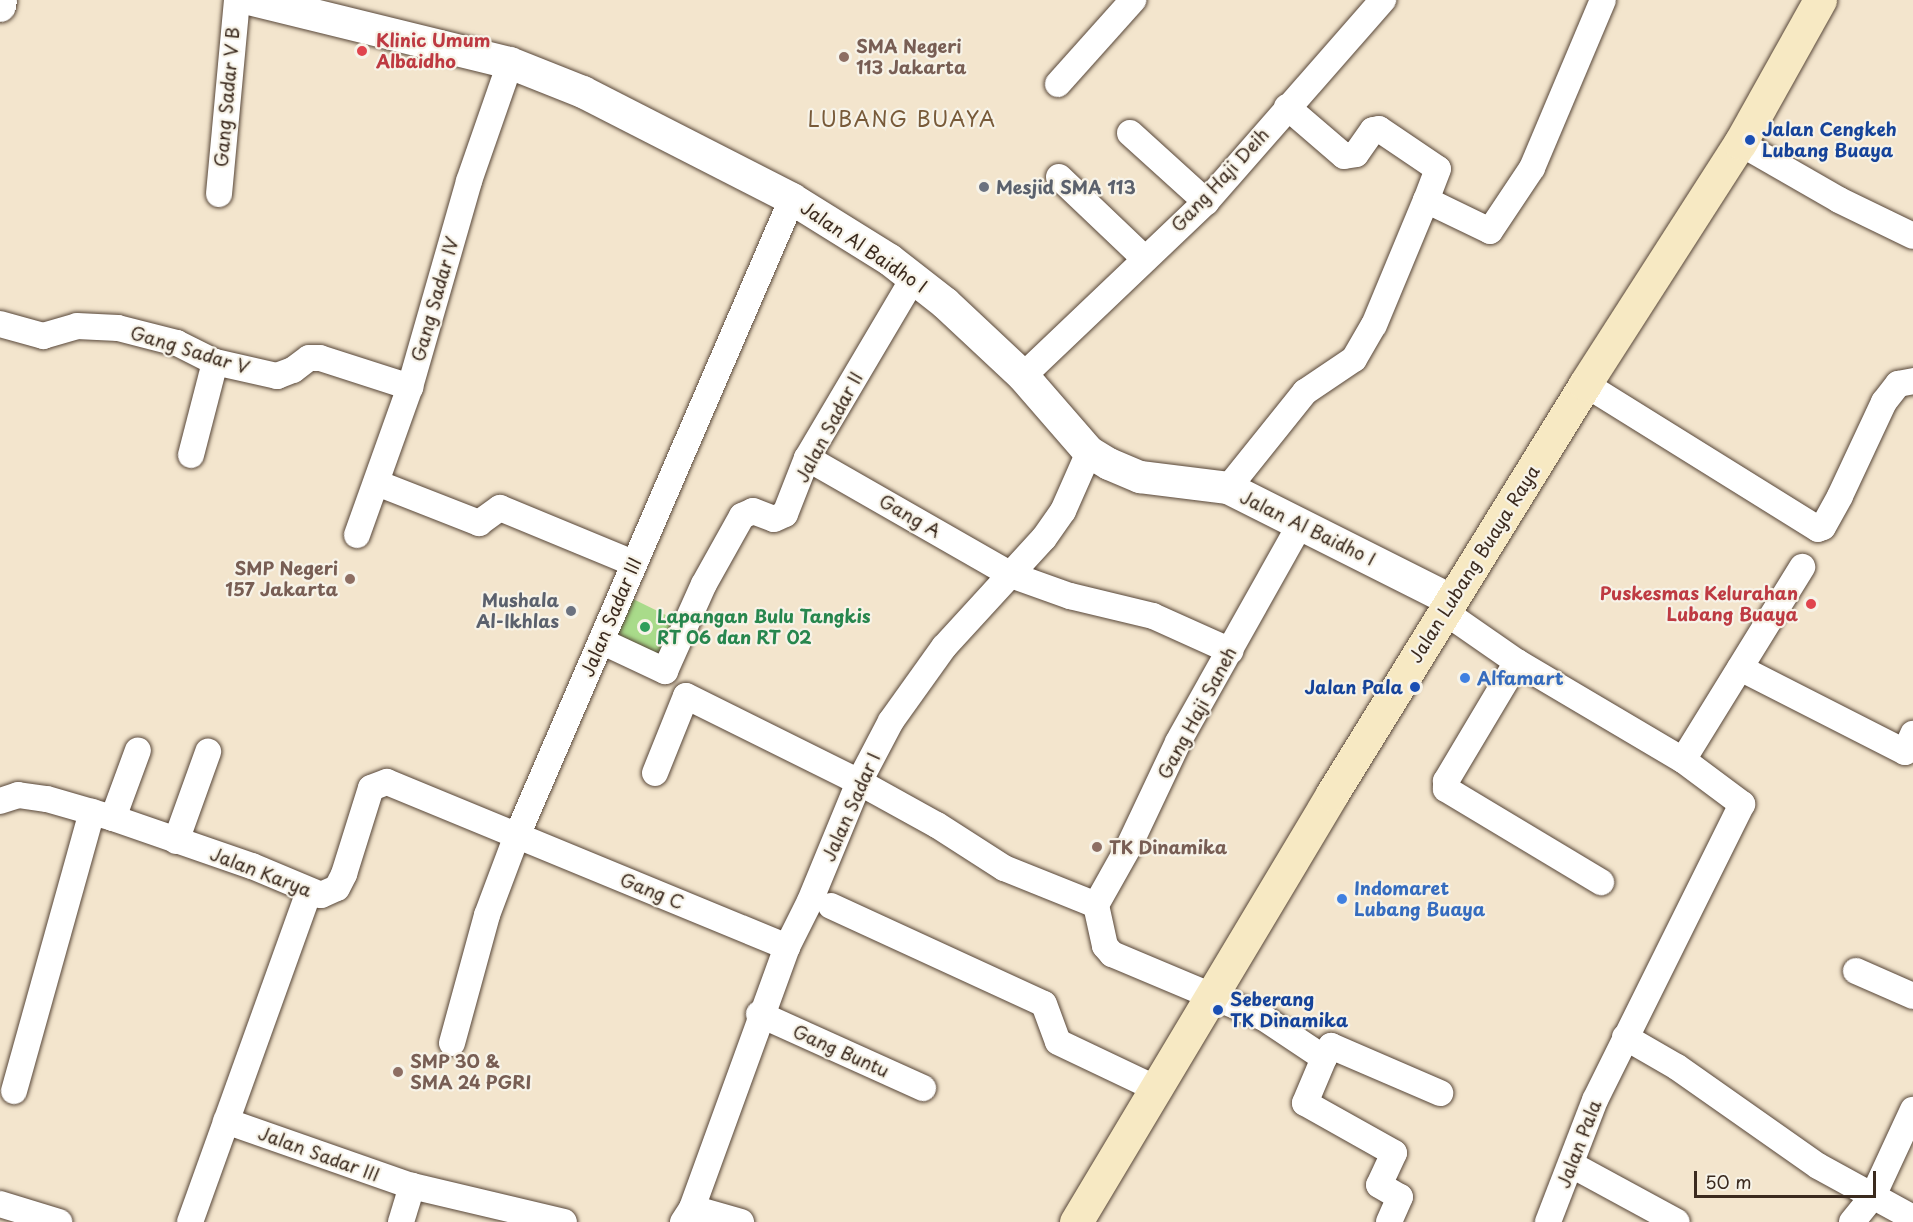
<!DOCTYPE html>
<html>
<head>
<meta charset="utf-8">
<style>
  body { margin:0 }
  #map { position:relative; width:1913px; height:1222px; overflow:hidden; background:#f3e5cd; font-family:"Playpen Sans",sans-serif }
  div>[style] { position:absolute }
  .green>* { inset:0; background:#a9db8a }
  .roads { filter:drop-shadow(0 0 2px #574638) drop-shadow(0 0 2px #574638) }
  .minor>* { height:26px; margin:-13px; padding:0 13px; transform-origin:13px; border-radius:13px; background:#fff }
  .tertiary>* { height:32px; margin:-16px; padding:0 16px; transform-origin:16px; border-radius:16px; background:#fff }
  .secondary>* { height:33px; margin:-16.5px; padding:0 16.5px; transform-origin:16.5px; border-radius:16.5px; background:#f7e9c3 }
  .dots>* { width:16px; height:16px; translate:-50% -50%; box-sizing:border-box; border:3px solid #f7f3e8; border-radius:50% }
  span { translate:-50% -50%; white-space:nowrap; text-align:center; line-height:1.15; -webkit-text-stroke:4.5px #f7f3e8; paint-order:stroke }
  .health-label { font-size:18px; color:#be3a42; font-weight:700 }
  .left { translate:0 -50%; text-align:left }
  .right { translate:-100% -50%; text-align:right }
  .education-label { font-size:18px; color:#785e54; font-weight:700 }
  .street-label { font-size:18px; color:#3b2a1e }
  .transit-label { font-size:18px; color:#164399; font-weight:700 }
  .worship-label { font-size:18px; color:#5b616d; font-weight:700 }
  .leisure-label { font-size:18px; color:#27864d; font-weight:700 }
  .shop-label { font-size:18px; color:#366cbe; font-weight:700 }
  .quarter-label { font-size:21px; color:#785a39; letter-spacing:1.5px }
  .scale { position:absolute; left:1694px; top:1171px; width:182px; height:27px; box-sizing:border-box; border:3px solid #3b2a1e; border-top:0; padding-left:8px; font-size:18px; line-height:21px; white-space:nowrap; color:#3b2a1e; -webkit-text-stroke:4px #f7f3e8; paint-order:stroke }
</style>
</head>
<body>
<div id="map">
  <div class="green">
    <div style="clip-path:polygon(629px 597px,678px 621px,660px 657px,611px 632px)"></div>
  </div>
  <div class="roads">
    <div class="minor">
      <div style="left:1058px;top:84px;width:113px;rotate:-48.2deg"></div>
      <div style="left:1287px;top:107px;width:75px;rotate:40.7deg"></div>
      <div style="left:1344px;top:156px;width:12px;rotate:-9deg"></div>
      <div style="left:1356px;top:154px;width:29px;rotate:-55deg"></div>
      <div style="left:1373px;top:130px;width:6px;rotate:-9deg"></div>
      <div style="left:1379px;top:129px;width:71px;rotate:34.1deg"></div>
      <div style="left:1438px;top:169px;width:33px;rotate:111deg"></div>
      <div style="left:1426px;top:200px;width:71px;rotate:25.8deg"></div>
      <div style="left:1490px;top:231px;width:76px;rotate:-56.3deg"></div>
      <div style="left:1532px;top:168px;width:182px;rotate:-67.1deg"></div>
      <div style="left:1130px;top:133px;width:103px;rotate:42.2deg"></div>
      <div style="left:1740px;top:143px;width:114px;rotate:29.9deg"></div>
      <div style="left:1839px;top:200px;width:82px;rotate:25.9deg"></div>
      <div style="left:1059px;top:177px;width:119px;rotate:43.6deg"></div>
      <div style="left:219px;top:194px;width:195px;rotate:-84.7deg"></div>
      <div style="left:0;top:324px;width:45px;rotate:15.6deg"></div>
      <div style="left:43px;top:336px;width:35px;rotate:-16deg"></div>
      <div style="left:77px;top:326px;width:41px;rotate:2.8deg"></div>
      <div style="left:118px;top:328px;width:61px;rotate:14.3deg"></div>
      <div style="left:177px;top:343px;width:42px;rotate:26.6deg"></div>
      <div style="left:215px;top:362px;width:64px;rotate:12.7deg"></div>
      <div style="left:277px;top:376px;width:17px;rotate:-21deg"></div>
      <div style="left:293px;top:370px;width:20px;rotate:-37deg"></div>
      <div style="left:309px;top:358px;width:11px"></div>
      <div style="left:320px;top:358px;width:95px;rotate:17.9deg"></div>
      <div style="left:1023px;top:376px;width:253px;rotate:-43.6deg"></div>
      <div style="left:1206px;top:202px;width:269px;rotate:-48.8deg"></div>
      <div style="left:1585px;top:384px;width:274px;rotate:31.9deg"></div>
      <div style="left:1818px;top:529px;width:5px;rotate:-22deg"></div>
      <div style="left:1823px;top:527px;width:35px;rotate:-61deg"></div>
      <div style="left:1840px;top:496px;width:104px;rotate:-64.9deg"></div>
      <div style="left:1884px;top:402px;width:23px;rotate:-52deg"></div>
      <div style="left:1898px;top:384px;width:15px;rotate:-11deg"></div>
      <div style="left:191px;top:455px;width:96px;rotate:-75.5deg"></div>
      <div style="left:807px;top:458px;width:235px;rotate:29.8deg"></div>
      <div style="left:1011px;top:575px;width:63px;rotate:19.6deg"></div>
      <div style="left:1070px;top:596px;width:85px;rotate:13.5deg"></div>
      <div style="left:1153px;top:616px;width:85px;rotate:24.2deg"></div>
      <div style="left:377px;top:483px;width:110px;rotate:21.4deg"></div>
      <div style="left:479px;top:523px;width:26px;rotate:-36deg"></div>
      <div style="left:500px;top:508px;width:144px;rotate:22.5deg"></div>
      <div style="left:1228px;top:488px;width:123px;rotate:-51.3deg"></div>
      <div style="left:1305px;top:392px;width:59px;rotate:-34deg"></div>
      <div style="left:1354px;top:359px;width:39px;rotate:-60deg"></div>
      <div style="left:1374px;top:325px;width:135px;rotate:-67.4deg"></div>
      <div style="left:357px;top:535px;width:157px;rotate:-70.3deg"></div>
      <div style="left:410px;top:387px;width:214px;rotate:-74deg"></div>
      <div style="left:469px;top:181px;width:125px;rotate:-70.8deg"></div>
      <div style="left:1445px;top:612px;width:88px;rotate:34.8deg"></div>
      <div style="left:1517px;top:662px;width:193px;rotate:30.6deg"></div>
      <div style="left:1683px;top:760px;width:74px;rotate:36.7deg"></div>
      <div style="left:1742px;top:804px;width:330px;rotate:116.4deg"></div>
      <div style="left:1595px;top:1100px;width:131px;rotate:111.1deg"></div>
      <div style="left:601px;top:641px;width:71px;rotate:25.1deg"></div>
      <div style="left:665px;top:671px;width:95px;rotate:-65.9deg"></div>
      <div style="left:704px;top:584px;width:78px;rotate:-60.8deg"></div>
      <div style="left:742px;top:516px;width:12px;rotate:-24deg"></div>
      <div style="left:753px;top:511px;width:22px;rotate:21deg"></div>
      <div style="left:774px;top:519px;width:12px;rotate:-24deg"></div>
      <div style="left:785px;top:514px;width:60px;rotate:-68.6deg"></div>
      <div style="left:807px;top:458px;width:210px;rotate:-59.4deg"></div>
      <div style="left:1517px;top:662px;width:139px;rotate:120.8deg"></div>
      <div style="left:1446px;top:781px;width:8px;rotate:90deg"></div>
      <div style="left:1446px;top:789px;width:181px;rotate:31deg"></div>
      <div style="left:1740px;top:668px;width:185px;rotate:27deg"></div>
      <div style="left:1905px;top:752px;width:20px;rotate:-66deg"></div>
      <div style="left:1683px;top:760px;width:227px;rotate:-58.3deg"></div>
      <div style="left:655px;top:773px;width:83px;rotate:-68.1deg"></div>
      <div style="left:686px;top:696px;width:193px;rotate:26.4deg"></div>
      <div style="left:859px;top:782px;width:89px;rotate:28.9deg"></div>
      <div style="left:937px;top:825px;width:80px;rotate:32.7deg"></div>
      <div style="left:1004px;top:868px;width:99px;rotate:21.9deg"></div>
      <div style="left:1096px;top:905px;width:42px;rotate:77.6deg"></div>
      <div style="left:1105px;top:946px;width:11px;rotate:49deg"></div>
      <div style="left:1112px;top:954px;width:165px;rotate:22.8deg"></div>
      <div style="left:1264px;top:1018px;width:72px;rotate:33.7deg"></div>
      <div style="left:1324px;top:1058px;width:49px;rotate:112.9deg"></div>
      <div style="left:1305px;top:1103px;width:102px;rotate:29.3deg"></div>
      <div style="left:1394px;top:1153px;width:35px;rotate:115deg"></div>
      <div style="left:1379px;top:1185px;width:24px;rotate:30deg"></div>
      <div style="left:1400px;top:1197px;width:27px;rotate:114deg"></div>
      <div style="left:0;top:801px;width:19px;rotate:-18deg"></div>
      <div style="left:18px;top:795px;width:29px;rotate:8deg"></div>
      <div style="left:47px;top:799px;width:69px;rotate:16.1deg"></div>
      <div style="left:113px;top:818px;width:147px;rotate:19.1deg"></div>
      <div style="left:252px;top:866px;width:75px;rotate:22.8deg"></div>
      <div style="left:321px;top:895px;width:17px;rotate:-24deg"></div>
      <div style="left:337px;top:888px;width:16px;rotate:-63deg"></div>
      <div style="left:344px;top:874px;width:90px;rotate:-72.6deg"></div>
      <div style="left:371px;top:788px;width:17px;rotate:-21deg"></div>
      <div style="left:387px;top:782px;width:433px;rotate:22.4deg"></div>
      <div style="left:113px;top:818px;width:72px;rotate:-69.8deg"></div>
      <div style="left:176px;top:841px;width:95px;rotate:-70.2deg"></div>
      <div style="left:1096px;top:905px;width:65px;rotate:-60.7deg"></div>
      <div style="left:1128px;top:848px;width:117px;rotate:-64.7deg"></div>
      <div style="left:1178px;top:742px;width:251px;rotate:-60.7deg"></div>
      <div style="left:831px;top:906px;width:234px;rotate:24.7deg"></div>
      <div style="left:1044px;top:1004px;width:40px;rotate:69.8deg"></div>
      <div style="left:1058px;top:1042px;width:110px;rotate:25.4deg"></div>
      <div style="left:1856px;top:971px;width:62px;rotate:23.7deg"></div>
      <div style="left:759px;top:1014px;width:180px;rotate:24.3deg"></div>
      <div style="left:1625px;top:1037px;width:60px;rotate:30deg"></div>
      <div style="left:1677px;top:1067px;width:172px;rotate:35.1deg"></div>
      <div style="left:1818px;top:1166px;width:108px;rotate:28.7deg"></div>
      <div style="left:452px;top:1043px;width:133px;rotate:-74.7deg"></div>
      <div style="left:487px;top:915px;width:82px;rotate:-69.4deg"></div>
      <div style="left:516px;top:838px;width:696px;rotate:-66.64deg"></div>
      <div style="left:1324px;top:1058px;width:14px;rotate:-60deg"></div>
      <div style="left:1331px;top:1046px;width:119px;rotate:23.3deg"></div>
      <div style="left:14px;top:1091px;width:290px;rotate:-74.4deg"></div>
      <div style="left:226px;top:1121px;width:197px;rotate:19.3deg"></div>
      <div style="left:412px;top:1186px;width:156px;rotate:13.3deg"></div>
      <div style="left:1572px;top:1165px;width:119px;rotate:28.5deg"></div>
      <div style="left:0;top:1204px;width:62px;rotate:17deg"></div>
      <div style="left:692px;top:1208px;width:51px;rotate:15.9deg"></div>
      <div style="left:190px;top:1222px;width:352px;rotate:-70.2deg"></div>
      <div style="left:401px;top:1222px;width:38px;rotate:-73deg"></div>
      <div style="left:683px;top:1222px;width:17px;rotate:-57deg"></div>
      <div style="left:692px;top:1208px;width:278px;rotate:-70deg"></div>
      <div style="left:787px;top:947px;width:51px;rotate:-63.4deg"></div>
      <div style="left:810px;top:901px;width:129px;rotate:-67.6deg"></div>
      <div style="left:859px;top:782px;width:69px;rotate:-62.3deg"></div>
      <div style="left:891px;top:721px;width:91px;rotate:-54.4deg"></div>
      <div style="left:944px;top:647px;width:148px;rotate:-47.5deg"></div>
      <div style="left:1044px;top:538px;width:33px;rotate:-55deg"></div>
      <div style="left:1063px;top:511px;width:64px;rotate:-66.2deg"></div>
      <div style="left:1852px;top:1222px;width:33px;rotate:-51deg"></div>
      <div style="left:1873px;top:1196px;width:95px;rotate:-65.1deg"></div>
    </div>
    <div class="tertiary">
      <div style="left:253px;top:0;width:265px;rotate:13.8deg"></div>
      <div style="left:510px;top:63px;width:79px;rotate:21.7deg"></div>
      <div style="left:583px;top:92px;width:235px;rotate:27.1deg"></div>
      <div style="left:792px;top:199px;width:115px;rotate:31.9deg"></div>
      <div style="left:890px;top:260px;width:70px;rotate:38deg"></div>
      <div style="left:945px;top:303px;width:107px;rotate:43.1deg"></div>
      <div style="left:1023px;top:376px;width:101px;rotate:49deg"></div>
      <div style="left:1089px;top:452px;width:23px;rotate:31deg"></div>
      <div style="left:1109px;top:464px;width:34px;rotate:23deg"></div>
      <div style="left:1140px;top:477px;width:89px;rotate:7.1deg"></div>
      <div style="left:1228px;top:488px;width:250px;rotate:26.7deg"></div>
      <div style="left:0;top:6px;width:6px;rotate:-81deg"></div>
    </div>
    <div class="secondary">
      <div style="left:1076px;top:1222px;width:499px;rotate:-59.1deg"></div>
      <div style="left:1332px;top:794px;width:482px;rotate:-58.3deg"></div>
      <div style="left:1585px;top:384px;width:287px;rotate:-57.3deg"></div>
      <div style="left:1740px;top:143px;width:164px;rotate:-60.8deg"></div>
    </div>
  </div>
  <div class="dots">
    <div style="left:362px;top:51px;background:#e0444e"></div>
    <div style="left:844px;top:57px;background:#8d6e63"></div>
    <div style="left:1750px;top:140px;background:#1a4fb4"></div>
    <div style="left:984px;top:187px;background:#6b7280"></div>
    <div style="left:350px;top:579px;background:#8d6e63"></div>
    <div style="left:1811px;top:604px;background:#e0444e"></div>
    <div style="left:571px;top:611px;background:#6b7280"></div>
    <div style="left:645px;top:627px;background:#2e9e5b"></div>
    <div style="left:1465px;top:678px;background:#3f7fe0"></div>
    <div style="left:1415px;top:687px;background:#1a4fb4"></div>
    <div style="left:1097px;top:847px;background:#8d6e63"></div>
    <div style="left:1342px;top:899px;background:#3f7fe0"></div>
    <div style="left:1218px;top:1010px;background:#1a4fb4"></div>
    <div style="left:398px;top:1072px;background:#8d6e63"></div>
  </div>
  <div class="health-label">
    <span class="left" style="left:376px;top:51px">Klinic Umum<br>Albaidho</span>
    <span class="right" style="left:1798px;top:604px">Puskesmas Kelurahan<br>Lubang Buaya</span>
  </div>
  <div class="education-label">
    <span class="left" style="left:856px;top:57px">SMA Negeri<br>113 Jakarta</span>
    <span class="right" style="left:338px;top:579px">SMP Negeri<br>157 Jakarta</span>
    <span class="left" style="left:1109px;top:847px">TK Dinamika</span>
    <span class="left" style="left:410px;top:1072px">SMP 30 &amp;<br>SMA 24 PGRI</span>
  </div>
  <div class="street-label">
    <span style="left:227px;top:97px;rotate:-85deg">Gang Sadar V B</span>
    <span style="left:1220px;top:180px;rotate:-47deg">Gang Haji Deih</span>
    <span style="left:864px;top:247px;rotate:34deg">Jalan Al Baidho I</span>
    <span style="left:435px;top:299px;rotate:-74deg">Gang Sadar IV</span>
    <span style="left:190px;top:350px;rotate:17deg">Gang Sadar V</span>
    <span style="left:829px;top:427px;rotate:-62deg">Jalan Sadar II</span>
    <span style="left:910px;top:516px;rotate:30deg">Gang A</span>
    <span style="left:1308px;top:528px;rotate:26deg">Jalan Al Baidho I</span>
    <span style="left:1474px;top:564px;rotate:-58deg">Jalan Lubang Buaya Raya</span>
    <span style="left:611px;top:617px;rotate:-67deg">Jalan Sadar III</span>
    <span style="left:1197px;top:713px;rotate:-62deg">Gang Haji Saneh</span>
    <span style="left:851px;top:807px;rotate:-66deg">Jalan Sadar I</span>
    <span style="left:261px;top:872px;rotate:21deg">Jalan Karya</span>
    <span style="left:652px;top:891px;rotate:22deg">Gang C</span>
    <span style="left:841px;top:1051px;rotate:24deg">Gang Buntu</span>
    <span style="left:1579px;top:1144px;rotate:-69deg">Jalan Pala</span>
    <span style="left:319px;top:1154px;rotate:20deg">Jalan Sadar III</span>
  </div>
  <div class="transit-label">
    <span class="left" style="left:1762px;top:140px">Jalan Cengkeh<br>Lubang Buaya</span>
    <span class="right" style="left:1403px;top:687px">Jalan Pala</span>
    <span class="left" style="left:1230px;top:1010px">Seberang<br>TK Dinamika</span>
  </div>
  <div class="worship-label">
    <span class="left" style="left:996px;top:187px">Mesjid SMA 113</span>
    <span class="right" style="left:559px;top:611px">Mushala<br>Al-Ikhlas</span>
  </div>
  <div class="leisure-label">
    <span class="left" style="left:657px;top:627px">Lapangan Bulu Tangkis<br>RT 06 dan RT 02</span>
  </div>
  <div class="shop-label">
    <span class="left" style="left:1477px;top:678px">Alfamart</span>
    <span class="left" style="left:1354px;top:899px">Indomaret<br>Lubang Buaya</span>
  </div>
  <div class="quarter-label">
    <span style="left:902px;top:118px">LUBANG BUAYA</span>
  </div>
  <div class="scale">50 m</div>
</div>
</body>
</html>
